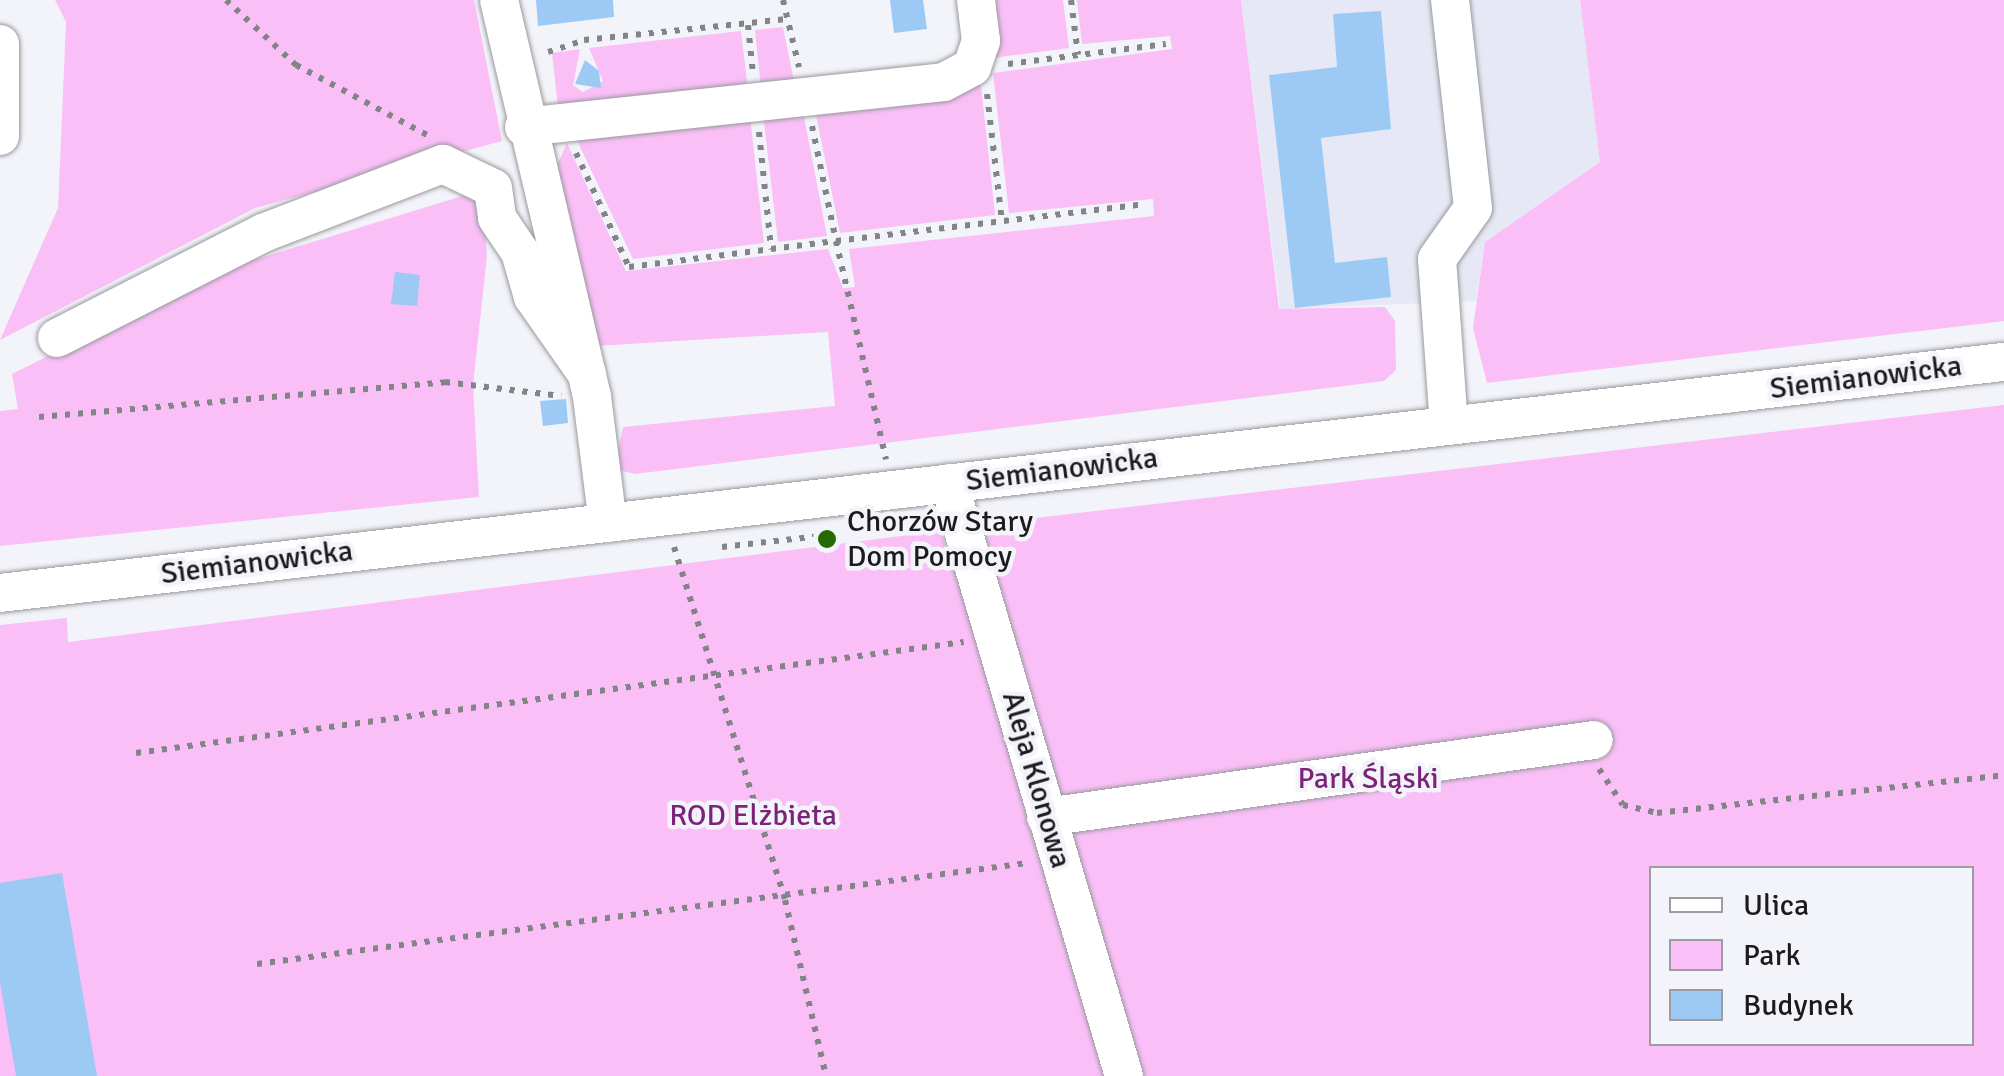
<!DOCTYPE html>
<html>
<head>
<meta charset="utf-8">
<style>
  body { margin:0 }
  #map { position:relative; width:2004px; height:1076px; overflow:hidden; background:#f3f4f9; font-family:Signika,sans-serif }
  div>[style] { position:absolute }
  .built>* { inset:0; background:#e6e9f5 }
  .green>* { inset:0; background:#fabff7 }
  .building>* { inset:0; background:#9ccaf5 }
  .path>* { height:6px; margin-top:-3px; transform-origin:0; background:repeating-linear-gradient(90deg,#838487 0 5px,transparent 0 13px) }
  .roads { filter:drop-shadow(0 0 2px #98999e) drop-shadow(0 0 2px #98999e) }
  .minor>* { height:38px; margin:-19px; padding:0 19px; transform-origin:19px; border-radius:19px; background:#fff }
  .dots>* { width:28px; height:28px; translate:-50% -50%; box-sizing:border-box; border:5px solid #f3f4f9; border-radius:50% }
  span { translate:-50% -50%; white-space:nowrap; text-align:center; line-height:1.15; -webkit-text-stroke:9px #f3f4f9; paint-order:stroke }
  .street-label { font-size:30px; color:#1b1b1d }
  .poi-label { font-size:30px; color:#1b1b1d }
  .left { translate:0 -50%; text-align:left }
  .park-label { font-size:30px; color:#7b237b }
  .legend { position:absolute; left:1649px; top:866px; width:325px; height:180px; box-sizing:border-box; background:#f3f4f9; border:2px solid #9d9da1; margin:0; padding:12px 18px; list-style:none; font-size:30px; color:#1b1b1d }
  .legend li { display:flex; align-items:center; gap:20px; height:50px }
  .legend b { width:50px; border:2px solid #9d9da1 }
</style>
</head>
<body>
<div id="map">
  <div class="built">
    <div style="clip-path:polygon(1241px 0,1580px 0,1600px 162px,1485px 242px,1476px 301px,1280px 309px)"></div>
  </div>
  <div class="green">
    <div style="clip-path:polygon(55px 0,474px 0,502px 141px,255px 208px,0 340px,58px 208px,66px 22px)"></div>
    <div style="clip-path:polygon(986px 0,1063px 0,1069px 48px,992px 58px)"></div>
    <div style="clip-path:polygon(1077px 0,1241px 0,1279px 309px,1385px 307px,1395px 321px,1396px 370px,1384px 381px,635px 474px,614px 469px,623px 427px,835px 406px,828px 332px,596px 346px,553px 174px,567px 143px,626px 271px,828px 249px,843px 288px,855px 287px,849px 249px,1154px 216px,1153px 199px,1009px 213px,993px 73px,1172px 49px,1170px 36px,1082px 44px)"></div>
    <div style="clip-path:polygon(1580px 0,2004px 0,2004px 321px,1487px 383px,1473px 328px,1485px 242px,1600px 162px)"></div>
    <div style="clip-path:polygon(783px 27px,795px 86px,761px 89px,755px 30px)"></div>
    <div style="clip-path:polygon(741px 31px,748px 90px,558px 108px,552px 53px,580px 49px,573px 85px,583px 92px,603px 81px,589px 48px)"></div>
    <div style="clip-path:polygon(981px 85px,995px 215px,840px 233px,813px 100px)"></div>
    <div style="clip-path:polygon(801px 101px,827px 236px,778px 242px,762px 105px)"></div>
    <div style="clip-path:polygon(749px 107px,764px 243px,633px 259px,574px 134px)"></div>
    <div style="clip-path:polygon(482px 190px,487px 256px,473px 385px,479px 497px,0 546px,0 411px,18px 409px,12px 374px,221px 270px)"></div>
    <div style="clip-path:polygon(evenodd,2004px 405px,2004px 1076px,1142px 1076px,983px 541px,992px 523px,2004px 405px,1652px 868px,1972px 868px,1972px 1044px,1652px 1044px,1652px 868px)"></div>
    <div style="clip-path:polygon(940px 531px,981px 640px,1106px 1076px,0 1076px,0 625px,67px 618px,68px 642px)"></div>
  </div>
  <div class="building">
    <div style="clip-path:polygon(536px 0,613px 0,614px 17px,538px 26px)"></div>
    <div style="clip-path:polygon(890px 0,923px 0,927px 29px,894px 33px)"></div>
    <div style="clip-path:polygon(1381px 11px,1391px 129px,1321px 138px,1335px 263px,1387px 257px,1391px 297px,1295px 308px,1269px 75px,1337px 67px,1333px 14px)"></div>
    <div style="clip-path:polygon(585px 60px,599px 71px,601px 88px,575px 84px)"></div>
    <div style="clip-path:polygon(395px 272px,420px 275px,417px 306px,391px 304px)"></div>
    <div style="clip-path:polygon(566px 399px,568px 423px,543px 426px,540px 401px)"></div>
    <div style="clip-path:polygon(62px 873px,97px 1076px,16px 1076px,0 983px,0 883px)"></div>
  </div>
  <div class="path">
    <div style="left:226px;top:0;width:96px;rotate:42.9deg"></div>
    <div style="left:296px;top:65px;width:149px;rotate:28.1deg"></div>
    <div style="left:783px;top:0;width:69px;rotate:76.6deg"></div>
    <div style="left:1071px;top:0;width:55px;rotate:82.7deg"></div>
    <div style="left:748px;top:25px;width:48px;rotate:84.1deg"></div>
    <div style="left:548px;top:52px;width:38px;rotate:-18deg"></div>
    <div style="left:584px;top:40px;width:204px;rotate:-5.9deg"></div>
    <div style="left:1008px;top:64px;width:159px;rotate:-7.2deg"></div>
    <div style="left:987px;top:94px;width:128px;rotate:83.3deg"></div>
    <div style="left:812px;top:126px;width:117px;rotate:78.2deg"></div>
    <div style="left:836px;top:241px;width:312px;rotate:-6.8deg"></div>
    <div style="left:759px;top:132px;width:118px;rotate:84.1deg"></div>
    <div style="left:771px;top:249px;width:65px;rotate:-7deg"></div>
    <div style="left:836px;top:241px;width:224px;rotate:77.1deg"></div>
    <div style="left:576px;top:153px;width:126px;rotate:65.1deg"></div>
    <div style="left:629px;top:267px;width:143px;rotate:-7.2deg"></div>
    <div style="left:39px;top:417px;width:408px;rotate:-4.9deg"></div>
    <div style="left:445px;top:382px;width:117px;rotate:6.9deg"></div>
    <div style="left:674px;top:547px;width:370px;rotate:72.5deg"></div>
    <div style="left:785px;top:900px;width:181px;rotate:76.9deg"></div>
    <div style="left:722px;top:547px;width:108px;rotate:-6.4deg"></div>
    <div style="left:136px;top:753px;width:835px;rotate:-7.64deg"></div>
    <div style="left:1599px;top:769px;width:43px;rotate:56.3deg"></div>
    <div style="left:1623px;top:805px;width:35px;rotate:13deg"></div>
    <div style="left:1657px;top:813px;width:349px;rotate:-6.2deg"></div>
    <div style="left:257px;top:964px;width:777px;rotate:-7.47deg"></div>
  </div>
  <div class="roads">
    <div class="minor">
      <div style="left:499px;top:0;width:408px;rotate:76.8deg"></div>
      <div style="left:592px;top:397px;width:127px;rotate:82.8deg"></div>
      <div style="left:0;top:44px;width:92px;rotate:90deg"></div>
      <div style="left:524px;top:127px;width:422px;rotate:-6.1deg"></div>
      <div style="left:944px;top:82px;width:32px;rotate:-28deg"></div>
      <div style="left:972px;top:67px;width:28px;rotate:-71deg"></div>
      <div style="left:981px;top:41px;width:41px;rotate:-97deg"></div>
      <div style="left:57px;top:338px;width:231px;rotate:-27deg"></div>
      <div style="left:263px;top:233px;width:193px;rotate:-21deg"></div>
      <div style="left:443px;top:164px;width:55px;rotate:25.6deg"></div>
      <div style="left:493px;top:188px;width:30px;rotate:82deg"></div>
      <div style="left:497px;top:218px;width:41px;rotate:55.9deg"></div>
      <div style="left:520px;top:252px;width:47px;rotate:73.9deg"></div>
      <div style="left:533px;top:297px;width:94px;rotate:55deg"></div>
      <div style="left:1449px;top:426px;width:167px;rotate:-94.1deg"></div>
      <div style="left:1437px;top:259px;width:62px;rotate:-54.8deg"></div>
      <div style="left:1473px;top:208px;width:209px;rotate:-96.3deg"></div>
      <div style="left:949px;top:483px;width:618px;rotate:73.56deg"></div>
      <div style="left:0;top:593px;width:2017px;rotate:-6.58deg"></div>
      <div style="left:1046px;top:817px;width:553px;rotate:-8deg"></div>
    </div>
  </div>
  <div class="dots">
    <div style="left:827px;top:539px;background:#266900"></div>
  </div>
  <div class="street-label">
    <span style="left:1866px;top:378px;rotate:-7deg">Siemianowicka</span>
    <span style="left:1062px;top:470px;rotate:-7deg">Siemianowicka</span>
    <span style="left:257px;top:563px;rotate:-7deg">Siemianowicka</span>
    <span style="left:1036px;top:780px;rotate:74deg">Aleja Klonowa</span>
  </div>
  <div class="poi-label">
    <span class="left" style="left:847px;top:539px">Chorzów Stary<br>Dom Pomocy</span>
  </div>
  <div class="park-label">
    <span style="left:1368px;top:779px">Park Śląski</span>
    <span style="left:753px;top:816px">ROD Elżbieta</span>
  </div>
  <ul class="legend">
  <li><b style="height:12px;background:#fff"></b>Ulica</li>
  <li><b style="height:28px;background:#fabff7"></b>Park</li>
  <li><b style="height:28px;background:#9ccaf5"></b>Budynek</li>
  </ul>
</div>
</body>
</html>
